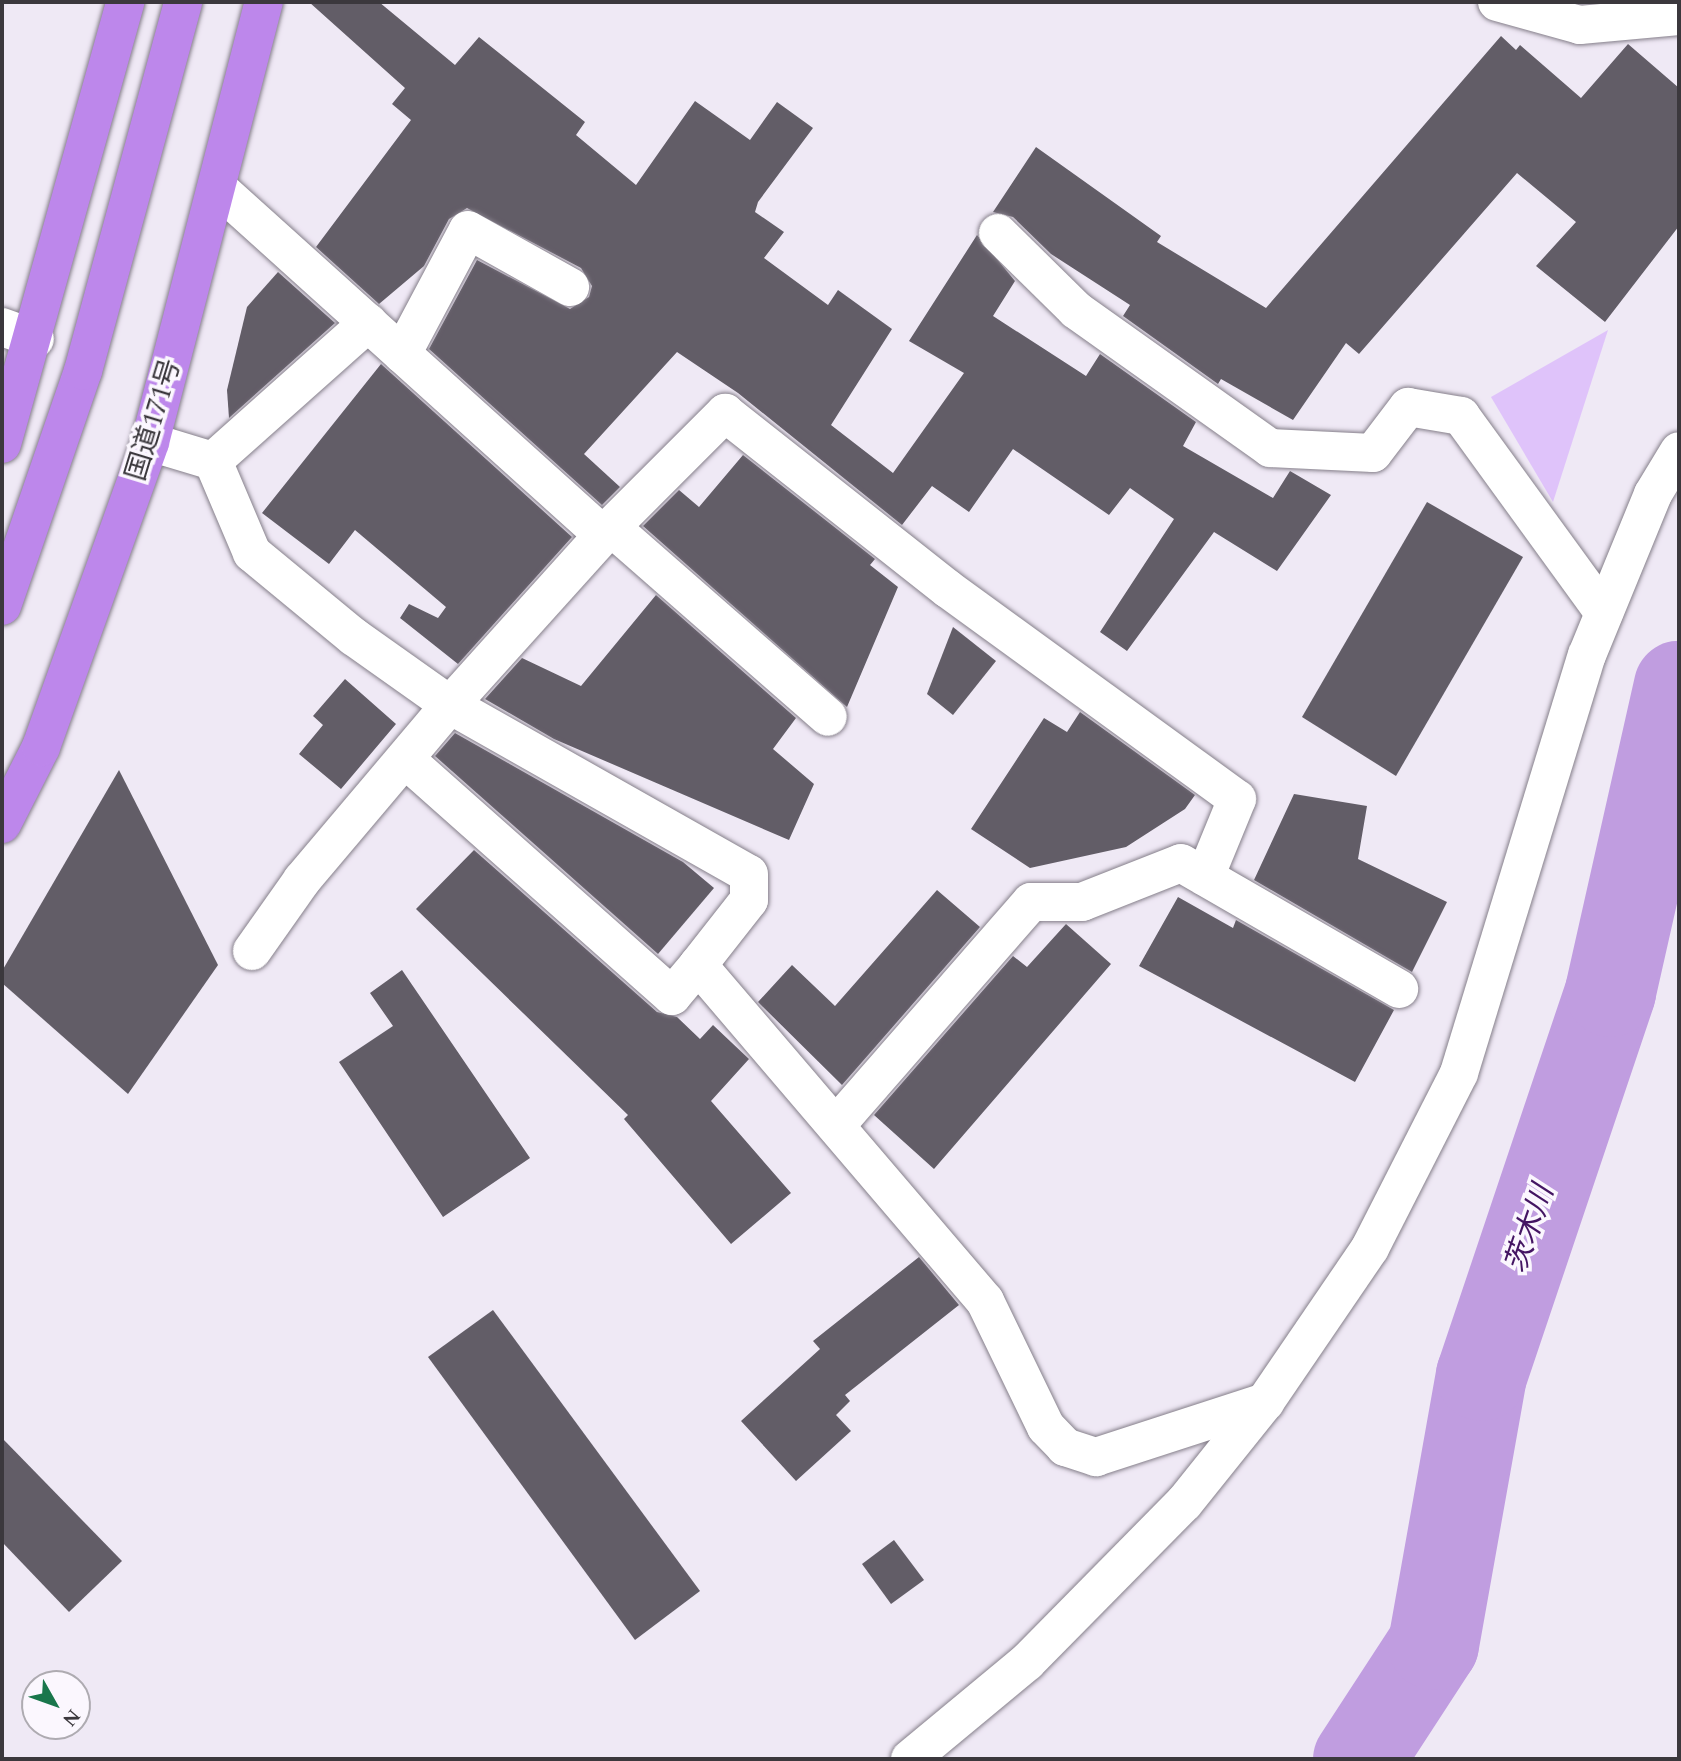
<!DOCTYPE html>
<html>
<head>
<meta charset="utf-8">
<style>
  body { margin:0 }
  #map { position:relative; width:1681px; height:1761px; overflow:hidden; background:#efe9f5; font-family:Spectral,"Noto Sans JP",serif }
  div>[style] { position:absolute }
  .green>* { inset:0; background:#dfc3fa }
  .river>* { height:91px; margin:-45.5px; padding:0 45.5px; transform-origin:45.5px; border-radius:45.5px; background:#c09de0 }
  .building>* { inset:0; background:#625d67 }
  .roads { filter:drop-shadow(0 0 2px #857f8a) drop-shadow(0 0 2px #857f8a) }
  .minor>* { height:38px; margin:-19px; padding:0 19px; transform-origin:19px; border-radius:19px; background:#fff }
  .highway>* { height:38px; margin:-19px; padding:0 19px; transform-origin:19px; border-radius:19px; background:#bd87eb }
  span { translate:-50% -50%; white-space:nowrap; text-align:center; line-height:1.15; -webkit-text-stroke:7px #fbf7fe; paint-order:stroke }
  .street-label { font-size:28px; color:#3b383d }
  .water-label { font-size:30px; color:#441563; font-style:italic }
  .frame { position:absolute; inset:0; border:4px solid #3b383d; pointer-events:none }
  .north { position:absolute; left:21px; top:1670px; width:70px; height:70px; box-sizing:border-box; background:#fbf7fe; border:2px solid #aeabb1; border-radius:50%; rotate:130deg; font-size:19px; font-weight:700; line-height:28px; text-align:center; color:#3b383d }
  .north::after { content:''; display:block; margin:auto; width:24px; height:32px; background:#19764b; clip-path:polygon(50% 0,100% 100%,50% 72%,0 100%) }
</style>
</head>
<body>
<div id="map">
  <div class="green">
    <div style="clip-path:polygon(1608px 330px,1553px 502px,1491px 397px)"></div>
  </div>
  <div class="river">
    <div style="left:1358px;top:1759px;width:137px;rotate:-56.9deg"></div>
    <div style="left:1433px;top:1644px;width:273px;rotate:-79.9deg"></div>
    <div style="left:1481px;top:1375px;width:405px;rotate:-71.4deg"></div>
    <div style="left:1610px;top:991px;width:313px;rotate:-77.3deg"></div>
  </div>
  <div class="building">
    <div style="clip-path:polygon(309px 2px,379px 2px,455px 65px,479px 37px,585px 122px,576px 135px,636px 185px,695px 101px,750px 140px,777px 102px,813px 128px,758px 202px,755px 212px,784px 232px,764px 258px,828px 305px,838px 290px,892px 329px,831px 425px,893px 473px,964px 373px,909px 341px,977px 235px,1015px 281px,993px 316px,1086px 376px,1100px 354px,1196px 422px,1183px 446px,1273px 498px,1290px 471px,1331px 495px,1277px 571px,1214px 532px,1127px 651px,1100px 632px,1174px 519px,1130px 488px,1109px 515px,1013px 449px,969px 512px,932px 486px,902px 525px,738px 393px,677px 352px,584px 454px,620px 487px,602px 505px,429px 349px,477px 260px,570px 309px,589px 297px,592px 286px,581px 268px,467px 208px,449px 219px,424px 266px,379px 304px,316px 247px,411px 120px,392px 104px,405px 88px)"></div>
    <div style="clip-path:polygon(1501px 36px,1516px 50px,1520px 45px,1581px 98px,1628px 44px,1679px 88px,1679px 226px,1605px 322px,1536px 266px,1576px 222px,1517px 173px,1359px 354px,1346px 343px,1293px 420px,1221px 379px,1218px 384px,1123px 316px,1130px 305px,1051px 254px,1013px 217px,993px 212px,1036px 147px,1161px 236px,1157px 242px,1266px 308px)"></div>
    <div style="clip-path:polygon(278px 272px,335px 323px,229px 418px,227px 390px,247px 307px)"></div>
    <div style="clip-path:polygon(381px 364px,572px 537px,458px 664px,400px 618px,409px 604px,438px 618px,446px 607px,355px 530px,329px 564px,262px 513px)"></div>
    <div style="clip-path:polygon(743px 455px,875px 559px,870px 565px,898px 587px,847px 707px,643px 526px,679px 490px,699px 507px)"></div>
    <div style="clip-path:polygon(1427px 502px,1523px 557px,1396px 776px,1302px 717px)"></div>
    <div style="clip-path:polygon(656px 595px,796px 718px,773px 749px,814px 784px,789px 840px,554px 739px,485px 699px,522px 658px,581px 686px)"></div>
    <div style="clip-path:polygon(953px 627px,996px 661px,953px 715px,927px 694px)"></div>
    <div style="clip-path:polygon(345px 679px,396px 724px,341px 789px,299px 754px,323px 725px,313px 716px)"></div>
    <div style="clip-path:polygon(1080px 712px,1195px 795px,1185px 809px,1126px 847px,1030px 868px,971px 829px,1044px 718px,1067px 732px)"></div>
    <div style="clip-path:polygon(455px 733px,683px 862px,714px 888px,658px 954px,435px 756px)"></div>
    <div style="clip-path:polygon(119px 770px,218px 965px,128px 1094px,2px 983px,2px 971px)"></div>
    <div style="clip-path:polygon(1294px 794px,1367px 806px,1358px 859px,1447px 902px,1412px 972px,1254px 880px)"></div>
    <div style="clip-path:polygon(474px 850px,657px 1012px,677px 1017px,700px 1039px,713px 1025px,749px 1059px,711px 1101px,791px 1193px,731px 1244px,624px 1119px,628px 1115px,416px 909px)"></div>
    <div style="clip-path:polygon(937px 890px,980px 927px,842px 1085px,758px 1002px,792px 965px,835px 1006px)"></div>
    <div style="clip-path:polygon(1178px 897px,1233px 928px,1236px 920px,1394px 1010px,1355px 1082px,1139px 966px)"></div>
    <div style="clip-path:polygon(1066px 924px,1111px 964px,934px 1169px,874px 1115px,1013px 956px,1027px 967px)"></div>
    <div style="clip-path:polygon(402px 970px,530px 1158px,443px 1217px,339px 1062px,393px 1026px,370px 993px)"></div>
    <div style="clip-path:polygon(919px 1257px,959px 1305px,845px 1395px,850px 1401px,836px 1415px,851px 1431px,796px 1481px,741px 1421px,820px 1349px,813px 1341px)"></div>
    <div style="clip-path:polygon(493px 1310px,700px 1591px,635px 1640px,428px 1357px)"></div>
    <div style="clip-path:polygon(2px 1438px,122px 1561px,69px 1612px,2px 1542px)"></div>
    <div style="clip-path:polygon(894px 1540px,924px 1580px,891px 1604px,862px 1564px)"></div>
  </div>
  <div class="roads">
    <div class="minor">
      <div style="left:1497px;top:2px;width:86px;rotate:15.5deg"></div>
      <div style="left:1580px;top:25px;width:99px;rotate:-5.2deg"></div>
      <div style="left:217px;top:187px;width:520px;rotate:42.04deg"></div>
      <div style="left:998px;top:233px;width:110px;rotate:44.6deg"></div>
      <div style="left:1076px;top:310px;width:238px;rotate:35.4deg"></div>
      <div style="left:1270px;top:448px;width:103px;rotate:2.8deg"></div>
      <div style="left:1373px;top:453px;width:58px;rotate:-52.7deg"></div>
      <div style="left:1408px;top:407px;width:54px;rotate:9.6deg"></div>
      <div style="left:1461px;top:416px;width:243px;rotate:54deg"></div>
      <div style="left:2px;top:327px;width:35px;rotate:20deg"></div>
      <div style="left:402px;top:354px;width:140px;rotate:-62deg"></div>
      <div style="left:468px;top:230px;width:117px;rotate:29.2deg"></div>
      <div style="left:150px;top:442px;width:66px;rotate:16.8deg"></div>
      <div style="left:213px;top:461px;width:100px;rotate:67deg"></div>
      <div style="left:252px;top:553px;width:132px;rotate:39.5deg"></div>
      <div style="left:354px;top:637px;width:118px;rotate:35.3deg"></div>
      <div style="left:450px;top:705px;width:343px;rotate:29.5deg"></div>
      <div style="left:749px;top:874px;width:26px;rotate:90deg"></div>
      <div style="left:749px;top:900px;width:83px;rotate:128.1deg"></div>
      <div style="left:698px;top:965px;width:442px;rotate:49.5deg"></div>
      <div style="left:985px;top:1301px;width:140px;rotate:64.2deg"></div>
      <div style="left:1046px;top:1427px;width:28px;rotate:46deg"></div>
      <div style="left:1065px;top:1447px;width:33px;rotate:18deg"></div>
      <div style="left:1096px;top:1457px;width:178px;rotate:-18deg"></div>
      <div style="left:213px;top:461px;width:208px;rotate:-41.7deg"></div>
      <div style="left:611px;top:527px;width:288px;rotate:41.2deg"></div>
      <div style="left:405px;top:759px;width:357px;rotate:41.6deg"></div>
      <div style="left:672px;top:996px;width:40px;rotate:-50deg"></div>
      <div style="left:252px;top:951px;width:87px;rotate:-54.8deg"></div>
      <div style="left:302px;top:880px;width:229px;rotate:-49.8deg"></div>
      <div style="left:450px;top:705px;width:229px;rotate:-48deg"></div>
      <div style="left:603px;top:535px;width:173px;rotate:-45deg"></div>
      <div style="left:725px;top:413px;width:284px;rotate:38.3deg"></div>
      <div style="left:948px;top:589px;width:357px;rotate:36deg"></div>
      <div style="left:1237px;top:799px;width:84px;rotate:112.3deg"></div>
      <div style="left:839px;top:1122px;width:292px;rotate:-48.9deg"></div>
      <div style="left:1031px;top:902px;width:51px"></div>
      <div style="left:1082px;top:902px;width:106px;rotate:-21.5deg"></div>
      <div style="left:1181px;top:863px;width:252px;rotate:30deg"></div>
      <div style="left:910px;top:1759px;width:152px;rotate:-39.7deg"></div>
      <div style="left:1027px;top:1662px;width:223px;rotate:-45.4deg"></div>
      <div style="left:1184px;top:1503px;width:129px;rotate:-51.3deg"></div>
      <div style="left:1265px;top:1402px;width:186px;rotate:-55.7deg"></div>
      <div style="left:1370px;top:1248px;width:196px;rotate:-63deg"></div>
      <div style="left:1459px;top:1073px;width:437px;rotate:-73deg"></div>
      <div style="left:1587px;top:655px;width:174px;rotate:-67.7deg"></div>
      <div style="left:1653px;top:494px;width:50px;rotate:-58.8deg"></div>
    </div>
    <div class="highway">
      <div style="left:2px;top:444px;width:459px;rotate:-74.4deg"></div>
      <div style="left:2px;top:606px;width:249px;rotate:-71deg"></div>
      <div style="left:83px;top:371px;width:382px;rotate:-74.8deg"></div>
      <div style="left:2px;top:824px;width:86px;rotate:-63.1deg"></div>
      <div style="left:41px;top:747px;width:324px;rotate:-70.3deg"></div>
      <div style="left:150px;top:442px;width:455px;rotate:-75.5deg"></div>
    </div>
  </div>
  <div class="street-label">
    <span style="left:154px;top:420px;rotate:-73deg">国道171号</span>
  </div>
  <div class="water-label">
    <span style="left:1530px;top:1229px;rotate:-71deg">茨木川</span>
  </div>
  <div class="frame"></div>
  <div class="north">N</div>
</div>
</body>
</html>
